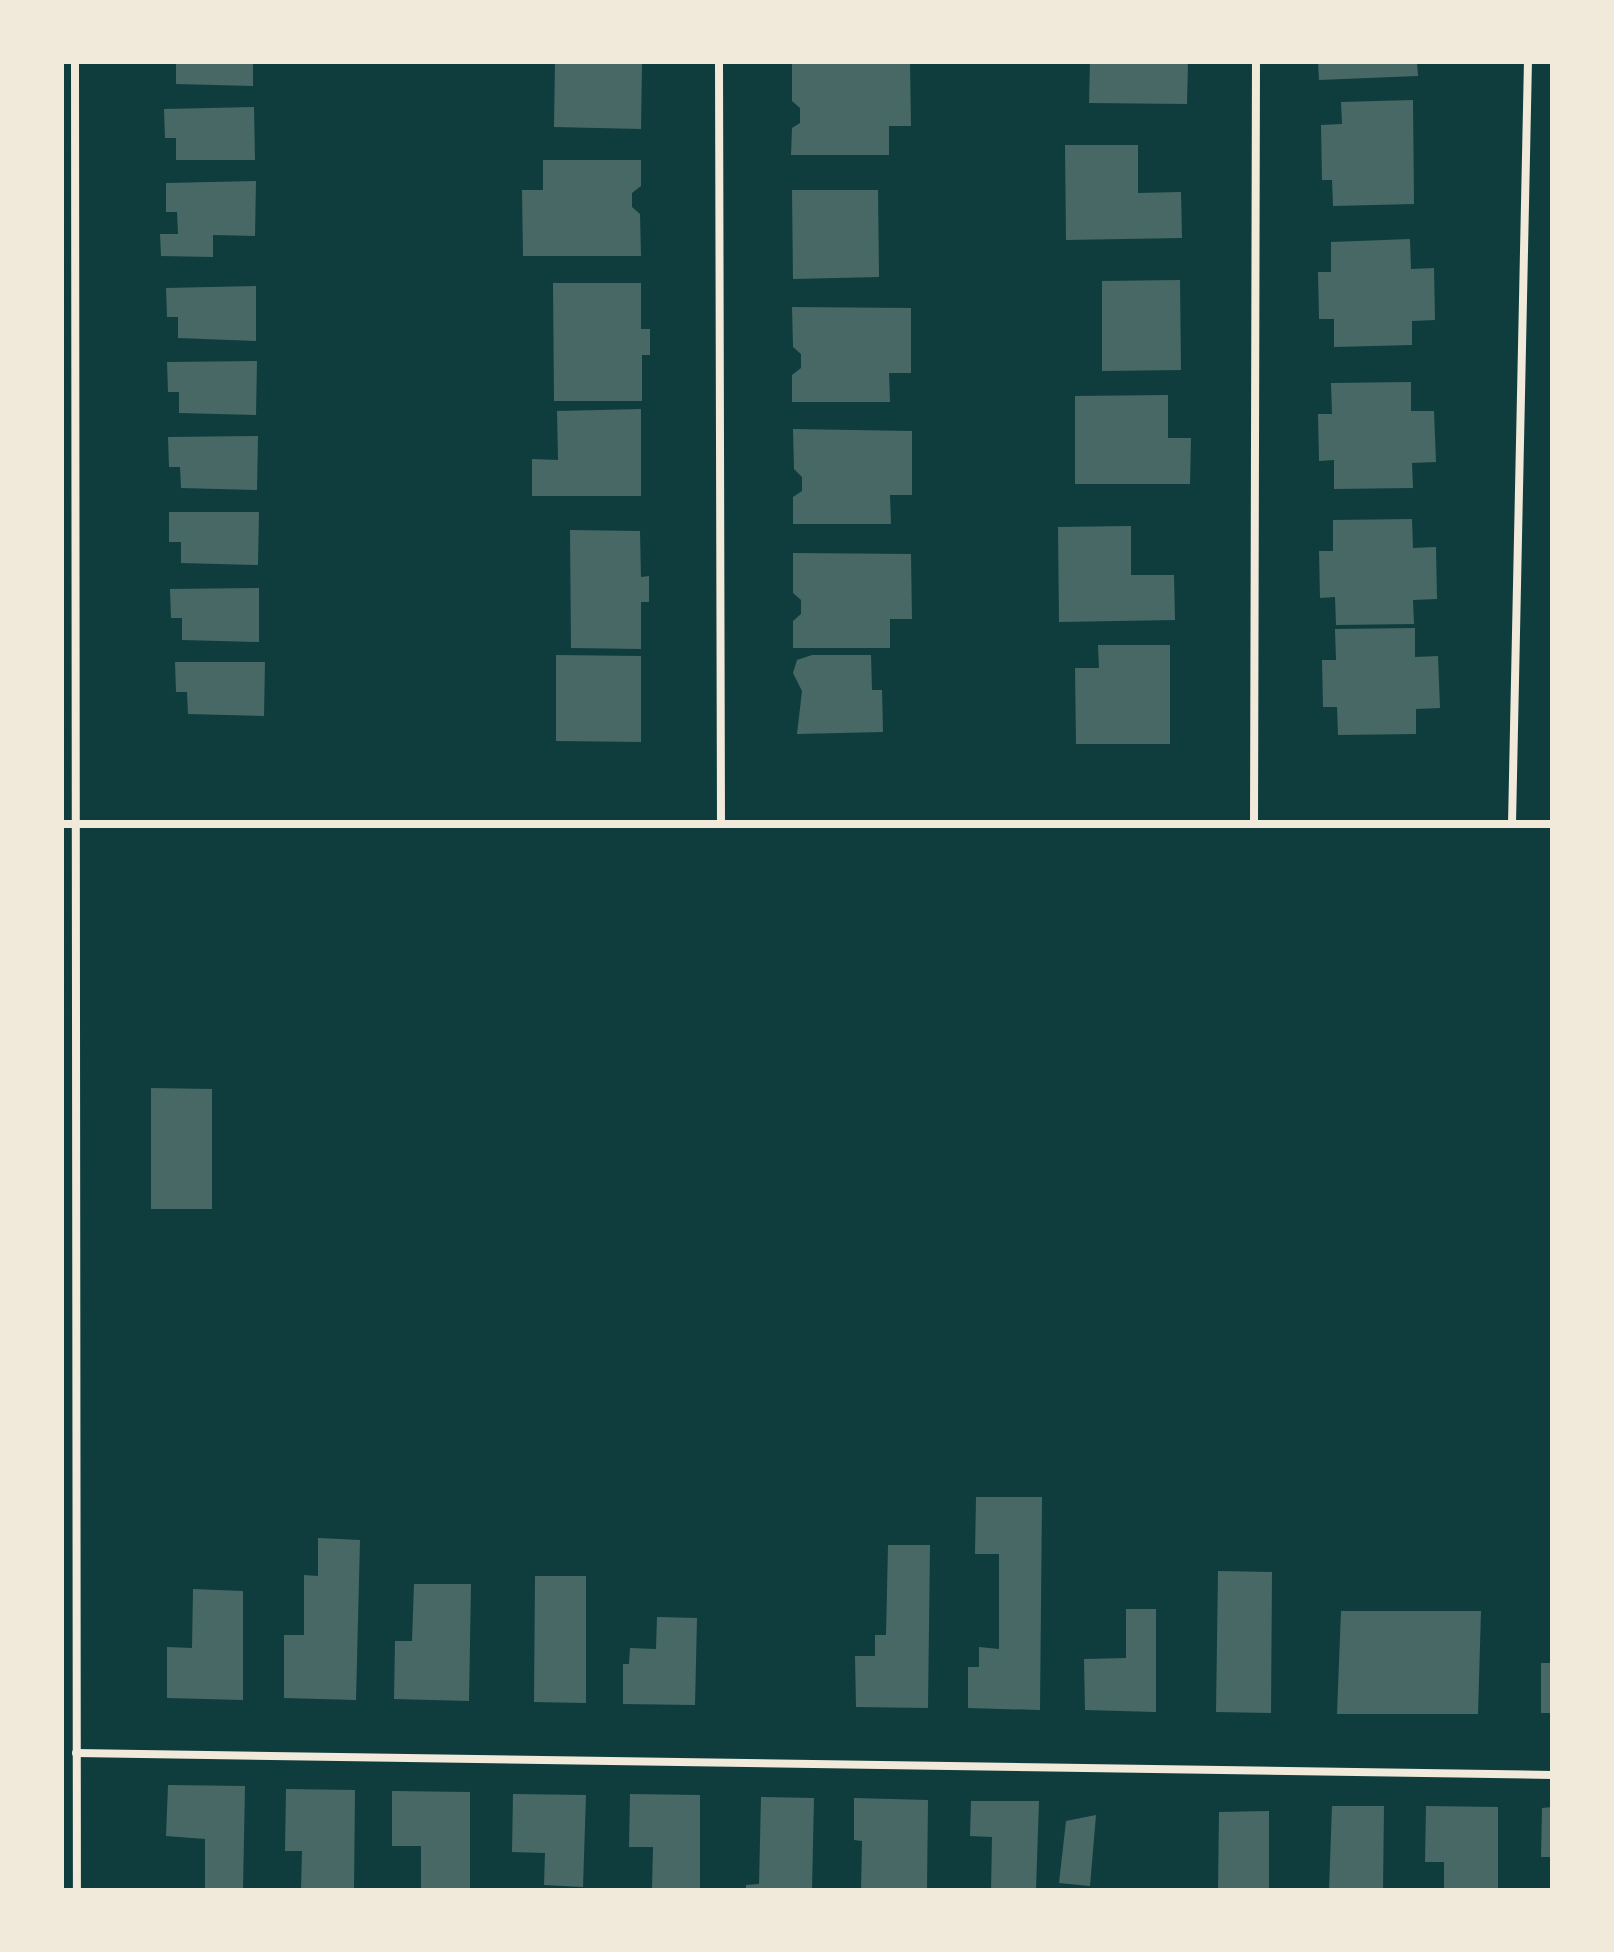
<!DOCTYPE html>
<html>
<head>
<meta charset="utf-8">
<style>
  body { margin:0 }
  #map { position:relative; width:1614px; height:1952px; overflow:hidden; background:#0f3d3e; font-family:"Noto Sans",sans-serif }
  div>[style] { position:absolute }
  .building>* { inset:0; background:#486865 }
  .minor>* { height:8px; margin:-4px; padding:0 4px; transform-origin:4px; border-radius:4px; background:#f1e9da }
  span { translate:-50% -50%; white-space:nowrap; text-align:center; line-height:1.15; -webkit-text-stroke:8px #f1e9da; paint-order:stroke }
  .frame { position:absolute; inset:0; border:64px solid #f1e9da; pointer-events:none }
</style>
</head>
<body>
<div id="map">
  <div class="building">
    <div style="clip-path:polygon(176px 62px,253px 62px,253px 86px,176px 84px)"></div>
    <div style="clip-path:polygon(555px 62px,642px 62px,641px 129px,554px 127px)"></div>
    <div style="clip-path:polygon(792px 62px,910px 62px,911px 126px,889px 126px,889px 155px,791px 155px,792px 128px,800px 123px,800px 108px,792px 101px)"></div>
    <div style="clip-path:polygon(1090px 62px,1188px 62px,1187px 104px,1089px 103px)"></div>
    <div style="clip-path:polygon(1318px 62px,1417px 62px,1418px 76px,1319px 80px)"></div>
    <div style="clip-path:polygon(1413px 100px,1414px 204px,1333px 206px,1332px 180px,1322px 180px,1321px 125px,1342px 124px,1341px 102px)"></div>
    <div style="clip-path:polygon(254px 107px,255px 160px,176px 160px,176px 138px,165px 138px,164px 109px)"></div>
    <div style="clip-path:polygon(1065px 145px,1138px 145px,1138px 193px,1181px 192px,1182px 238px,1066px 240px)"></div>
    <div style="clip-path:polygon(543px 160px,641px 160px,641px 186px,632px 193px,632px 207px,640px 214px,641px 256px,523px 256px,522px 190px,543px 190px)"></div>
    <div style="clip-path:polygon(256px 181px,255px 236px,213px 235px,213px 257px,161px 256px,160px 234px,178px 234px,177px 212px,166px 212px,166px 183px)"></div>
    <div style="clip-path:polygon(792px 190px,878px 190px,879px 277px,793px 279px)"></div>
    <div style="clip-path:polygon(1410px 239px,1411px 269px,1434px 268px,1435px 320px,1412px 321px,1412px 345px,1334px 347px,1334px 319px,1319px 319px,1318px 272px,1331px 272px,1331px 242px)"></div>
    <div style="clip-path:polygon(1180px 280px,1181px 370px,1102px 371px,1102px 281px)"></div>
    <div style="clip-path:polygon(553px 283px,641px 283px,641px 329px,650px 329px,650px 355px,642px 355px,642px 401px,554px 401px)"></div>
    <div style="clip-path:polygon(256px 286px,256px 341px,178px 338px,178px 317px,167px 317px,166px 288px)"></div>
    <div style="clip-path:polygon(792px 307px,911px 308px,911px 373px,889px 373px,890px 402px,792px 402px,792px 375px,801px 368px,801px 354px,793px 347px)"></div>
    <div style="clip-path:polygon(257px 361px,256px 415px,179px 413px,179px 392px,168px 392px,167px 362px)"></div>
    <div style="clip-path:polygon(1411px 382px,1411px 411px,1434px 411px,1436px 462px,1412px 463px,1413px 488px,1334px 489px,1334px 460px,1319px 461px,1318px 414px,1332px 414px,1331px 383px)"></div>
    <div style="clip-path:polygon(1168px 395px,1168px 438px,1191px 438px,1190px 484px,1075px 484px,1075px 396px)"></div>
    <div style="clip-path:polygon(641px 409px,641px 496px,532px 496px,532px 459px,558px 460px,557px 411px)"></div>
    <div style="clip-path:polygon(793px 429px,912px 431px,912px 495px,890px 495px,891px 524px,793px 524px,793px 497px,802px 491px,802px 477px,794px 469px)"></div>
    <div style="clip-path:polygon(258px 436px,257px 490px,181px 488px,180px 467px,169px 467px,168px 437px)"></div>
    <div style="clip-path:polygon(169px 512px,259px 512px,258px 565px,181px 563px,181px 542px,169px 542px)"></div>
    <div style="clip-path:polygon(1412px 519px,1413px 548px,1436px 547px,1437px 599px,1413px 600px,1414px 624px,1336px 625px,1335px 597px,1320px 598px,1319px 551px,1333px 551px,1333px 520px)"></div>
    <div style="clip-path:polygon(1131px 526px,1131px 575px,1174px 575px,1175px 620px,1059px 622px,1058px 527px)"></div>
    <div style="clip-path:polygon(570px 530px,640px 531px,641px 577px,649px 576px,649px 602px,641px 602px,641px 649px,571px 648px)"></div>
    <div style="clip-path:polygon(793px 553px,911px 554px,912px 619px,890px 619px,890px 648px,793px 648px,793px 621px,801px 614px,801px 600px,793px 593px)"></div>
    <div style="clip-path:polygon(259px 588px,259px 642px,182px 640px,182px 618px,171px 618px,170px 589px)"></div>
    <div style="clip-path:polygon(1415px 628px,1415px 657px,1438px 656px,1440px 708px,1416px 709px,1416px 734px,1338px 735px,1337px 707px,1323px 707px,1322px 660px,1336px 660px,1335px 629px)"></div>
    <div style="clip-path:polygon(1098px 645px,1170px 645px,1170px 744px,1076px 744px,1075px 668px,1099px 668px)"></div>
    <div style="clip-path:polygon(556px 655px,641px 656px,641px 742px,556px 741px)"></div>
    <div style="clip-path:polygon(812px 655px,871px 655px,872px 690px,882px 690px,883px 732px,797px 734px,802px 691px,793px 673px,797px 660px)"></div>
    <div style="clip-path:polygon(175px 662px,265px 662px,264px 716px,188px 714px,187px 692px,176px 692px)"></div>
    <div style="clip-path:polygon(151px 1088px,212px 1089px,212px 1209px,151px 1209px)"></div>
    <div style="clip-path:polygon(976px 1497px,1042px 1497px,1040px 1710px,968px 1708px,968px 1667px,979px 1667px,979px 1647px,999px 1649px,999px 1554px,975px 1554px)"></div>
    <div style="clip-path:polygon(318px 1538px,360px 1540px,356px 1700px,284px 1698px,284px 1635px,304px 1635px,304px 1575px,318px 1576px)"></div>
    <div style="clip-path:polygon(888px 1545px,930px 1545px,928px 1708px,856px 1707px,855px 1656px,875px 1656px,875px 1635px,886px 1635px)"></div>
    <div style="clip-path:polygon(1218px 1571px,1272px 1572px,1271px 1713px,1216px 1712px)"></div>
    <div style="clip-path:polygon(535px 1576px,586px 1576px,586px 1703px,534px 1702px)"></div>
    <div style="clip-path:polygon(414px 1584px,471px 1584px,469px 1701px,394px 1699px,395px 1641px,412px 1641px)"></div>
    <div style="clip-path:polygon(193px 1589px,243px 1591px,243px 1700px,167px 1698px,167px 1647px,192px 1648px)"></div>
    <div style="clip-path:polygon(1126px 1609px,1156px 1609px,1156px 1712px,1085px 1710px,1084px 1659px,1126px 1658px)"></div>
    <div style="clip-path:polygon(1341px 1611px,1481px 1611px,1478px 1714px,1337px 1714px)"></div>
    <div style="clip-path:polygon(657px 1617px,697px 1618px,695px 1705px,623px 1704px,623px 1664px,629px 1664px,630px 1648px,656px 1649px)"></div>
    <div style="clip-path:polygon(1541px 1663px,1552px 1663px,1552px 1713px,1541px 1713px)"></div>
    <div style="clip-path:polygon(168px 1785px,245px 1786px,243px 1890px,205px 1890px,205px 1839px,166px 1836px)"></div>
    <div style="clip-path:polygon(286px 1789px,355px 1790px,354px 1890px,301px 1890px,302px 1851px,285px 1851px)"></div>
    <div style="clip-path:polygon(392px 1791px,470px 1792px,470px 1890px,421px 1890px,421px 1846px,392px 1846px)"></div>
    <div style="clip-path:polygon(513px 1794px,586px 1795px,583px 1887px,544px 1885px,545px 1853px,512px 1852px)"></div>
    <div style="clip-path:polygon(630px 1794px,700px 1795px,700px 1890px,652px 1890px,653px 1847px,629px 1847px)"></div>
    <div style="clip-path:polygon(761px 1797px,814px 1798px,812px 1890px,746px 1890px,746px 1885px,759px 1884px)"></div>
    <div style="clip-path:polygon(854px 1798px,928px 1800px,927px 1890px,861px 1890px,862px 1841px,854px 1840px)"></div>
    <div style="clip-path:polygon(971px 1801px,1039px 1801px,1036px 1890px,991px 1890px,992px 1837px,970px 1836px)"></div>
    <div style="clip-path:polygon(1332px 1806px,1384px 1806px,1383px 1890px,1329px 1890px)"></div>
    <div style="clip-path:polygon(1426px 1806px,1498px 1807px,1498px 1890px,1444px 1890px,1444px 1862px,1425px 1862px)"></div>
    <div style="clip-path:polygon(1552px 1807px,1552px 1857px,1541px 1857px,1542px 1808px)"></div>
    <div style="clip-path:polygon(1269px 1811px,1269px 1890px,1218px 1890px,1219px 1812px)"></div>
    <div style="clip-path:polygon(1096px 1815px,1090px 1886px,1059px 1883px,1066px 1821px)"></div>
  </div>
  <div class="minor">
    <div style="left:75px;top:62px;width:1828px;rotate:89.94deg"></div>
    <div style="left:719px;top:62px;width:761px;rotate:89.85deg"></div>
    <div style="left:62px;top:824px;width:1490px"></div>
    <div style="left:1254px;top:824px;width:762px;rotate:-89.85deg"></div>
    <div style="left:1512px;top:824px;width:762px;rotate:-88.8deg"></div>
    <div style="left:76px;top:1753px;width:1476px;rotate:0.85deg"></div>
  </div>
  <div class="frame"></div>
</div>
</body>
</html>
